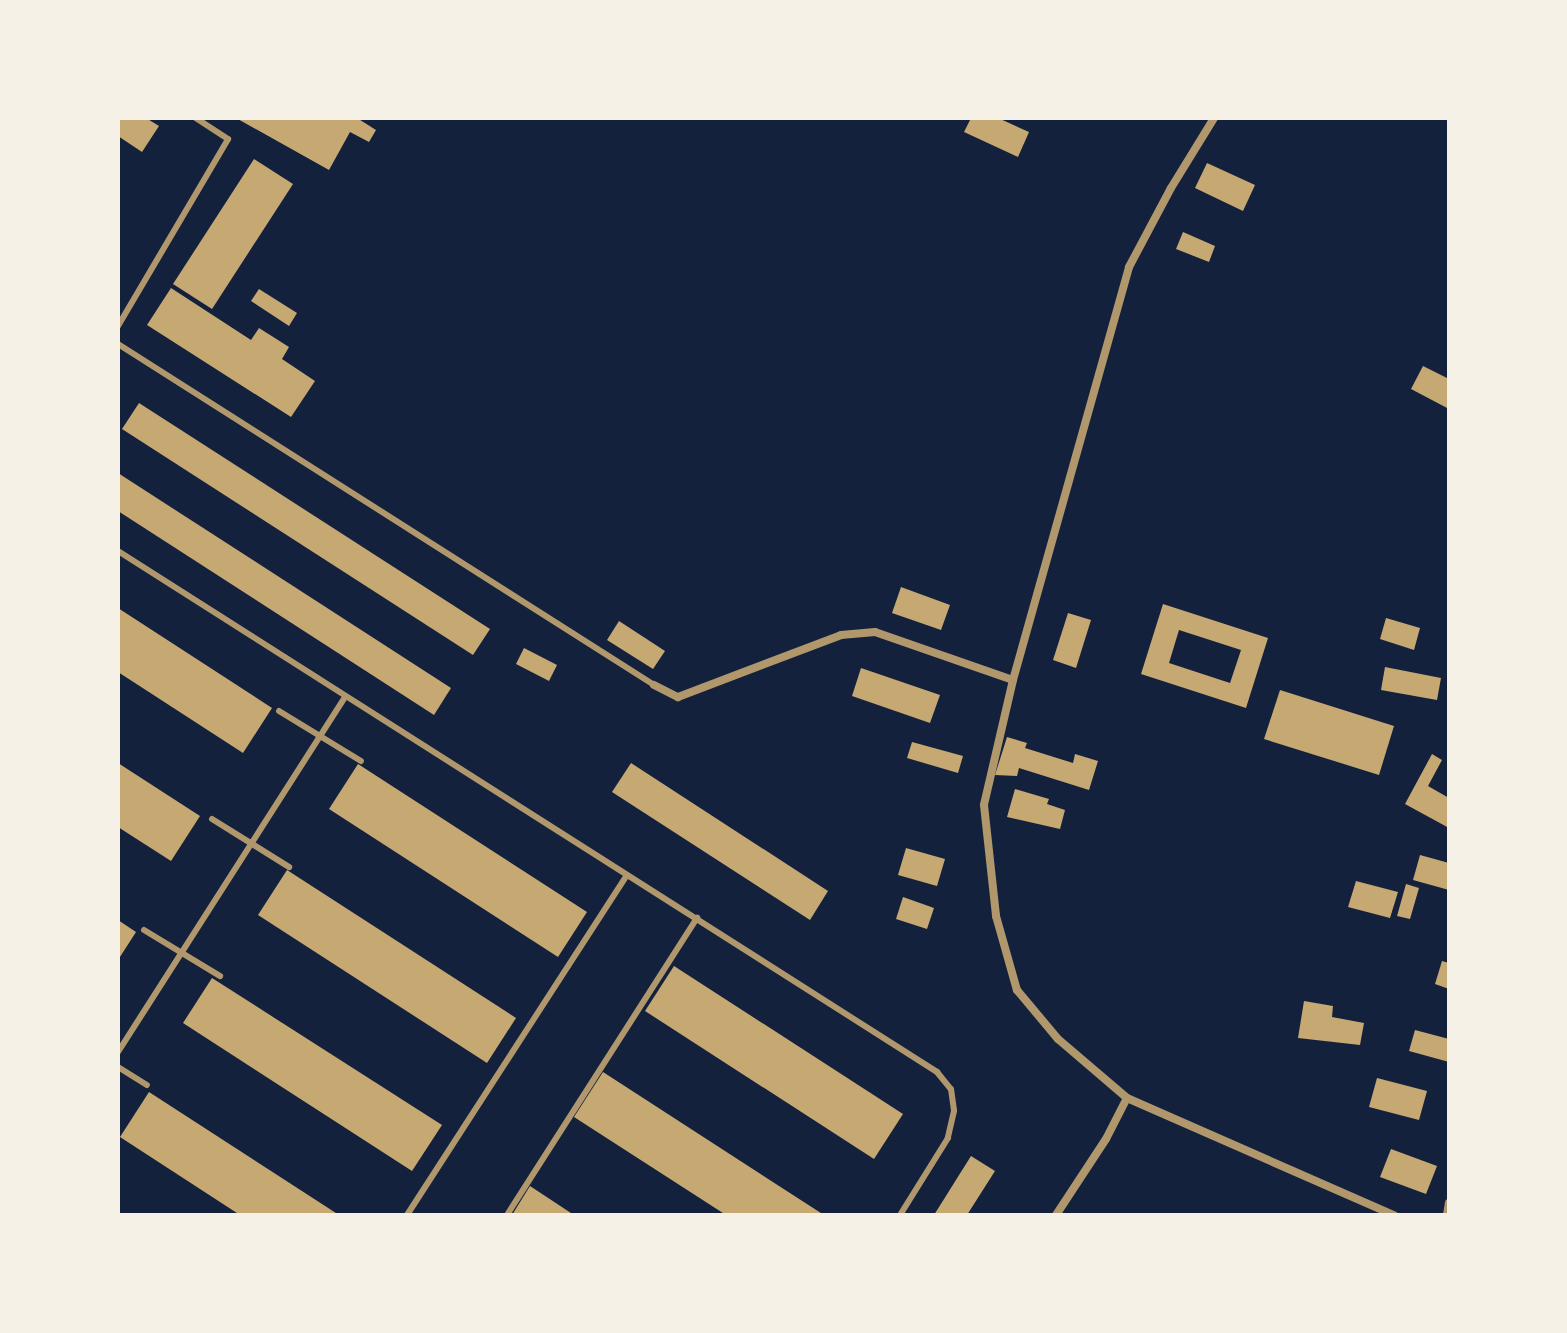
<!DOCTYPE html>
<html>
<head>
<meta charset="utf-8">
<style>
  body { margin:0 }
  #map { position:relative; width:1567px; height:1333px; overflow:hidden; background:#14213d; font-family:Overpass,sans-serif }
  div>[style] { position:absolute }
  .building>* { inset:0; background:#c6a872 }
  .service>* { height:6px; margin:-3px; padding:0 3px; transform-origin:3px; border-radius:3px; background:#b1986c }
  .minor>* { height:8px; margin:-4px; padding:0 4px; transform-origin:4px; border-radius:4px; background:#b1986c }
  span { translate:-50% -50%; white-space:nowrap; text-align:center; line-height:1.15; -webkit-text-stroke:8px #f6f1e7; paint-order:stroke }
  .frame { position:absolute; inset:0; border:120px solid #f6f1e7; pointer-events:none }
</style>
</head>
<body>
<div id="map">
  <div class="building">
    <div style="clip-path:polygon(118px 118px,146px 118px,159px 126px,142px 152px,118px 136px)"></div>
    <div style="clip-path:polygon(236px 118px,357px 118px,376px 130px,369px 142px,350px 132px,329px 170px)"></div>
    <div style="clip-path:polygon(971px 118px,998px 118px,1029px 132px,1018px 157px,964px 132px)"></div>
    <div style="clip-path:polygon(254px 159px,293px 184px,212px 309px,173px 284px)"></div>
    <div style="clip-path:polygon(1207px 163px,1255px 185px,1243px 211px,1195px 188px)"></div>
    <div style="clip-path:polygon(1183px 232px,1215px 246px,1209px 262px,1176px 249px)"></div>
    <div style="clip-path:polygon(171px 288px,251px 340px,259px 328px,289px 347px,282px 359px,315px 381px,291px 417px,147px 325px)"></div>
    <div style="clip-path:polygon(259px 289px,297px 313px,289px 326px,251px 301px)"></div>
    <div style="clip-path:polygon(1423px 366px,1449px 379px,1449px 409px,1411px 389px)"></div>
    <div style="clip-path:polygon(139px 403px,490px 629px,473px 655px,122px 429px)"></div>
    <div style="clip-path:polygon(118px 473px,451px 688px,434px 715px,118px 511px)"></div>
    <div style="clip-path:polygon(901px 587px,950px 605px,941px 630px,892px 613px)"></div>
    <div style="clip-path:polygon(evenodd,1163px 604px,1268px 638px,1246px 708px,1141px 674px,1163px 604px,1179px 630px,1241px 650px,1230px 683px,1169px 663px,1179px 630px)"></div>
    <div style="clip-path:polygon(118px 608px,272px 708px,243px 753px,118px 672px)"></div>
    <div style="clip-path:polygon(1068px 613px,1091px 620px,1076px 668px,1053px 660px)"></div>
    <div style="clip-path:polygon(1386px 618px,1420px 628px,1414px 650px,1380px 639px)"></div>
    <div style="clip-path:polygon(619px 621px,665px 651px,653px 669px,607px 640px)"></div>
    <div style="clip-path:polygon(524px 648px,557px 665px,549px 681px,516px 664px)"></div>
    <div style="clip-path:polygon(1385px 667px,1441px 678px,1437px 700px,1381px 690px)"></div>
    <div style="clip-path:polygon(861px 668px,940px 695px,930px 723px,852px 696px)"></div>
    <div style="clip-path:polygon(1280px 690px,1394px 726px,1379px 775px,1264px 739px)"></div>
    <div style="clip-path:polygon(1007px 737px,1027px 743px,1025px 748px,1073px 763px,1075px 754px,1098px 761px,1089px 790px,1019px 768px,1017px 776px,995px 775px)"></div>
    <div style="clip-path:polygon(912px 742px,963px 756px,958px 773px,907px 758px)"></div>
    <div style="clip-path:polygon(1432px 754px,1442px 760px,1428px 786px,1449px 798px,1449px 828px,1405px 804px)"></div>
    <div style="clip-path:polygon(118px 763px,200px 816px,171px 861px,118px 827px)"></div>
    <div style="clip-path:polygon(631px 763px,828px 891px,810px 920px,612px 792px)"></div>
    <div style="clip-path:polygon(358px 764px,587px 912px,558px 957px,329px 809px)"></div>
    <div style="clip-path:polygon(1015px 789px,1049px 799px,1047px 804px,1065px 810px,1060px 829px,1007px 817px)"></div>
    <div style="clip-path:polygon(906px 848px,945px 859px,937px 886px,898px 875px)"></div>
    <div style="clip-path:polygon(1420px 855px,1449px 863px,1449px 890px,1413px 880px)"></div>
    <div style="clip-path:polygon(287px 870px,516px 1018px,487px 1063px,258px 915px)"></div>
    <div style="clip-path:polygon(1356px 881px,1398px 892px,1390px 918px,1348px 907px)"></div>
    <div style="clip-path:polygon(1406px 884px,1419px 888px,1410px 919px,1397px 916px)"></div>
    <div style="clip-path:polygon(903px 897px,934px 908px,927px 929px,896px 919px)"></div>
    <div style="clip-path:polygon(118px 920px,136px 932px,118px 960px)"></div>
    <div style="clip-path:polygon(1442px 961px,1449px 963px,1449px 989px,1435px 984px)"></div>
    <div style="clip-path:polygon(674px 966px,903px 1114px,874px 1159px,645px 1011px)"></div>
    <div style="clip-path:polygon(212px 978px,442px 1125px,412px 1171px,183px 1023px)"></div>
    <div style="clip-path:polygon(1304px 1001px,1333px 1006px,1332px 1017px,1364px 1023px,1360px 1045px,1298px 1038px)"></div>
    <div style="clip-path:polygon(1415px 1030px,1449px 1039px,1449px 1062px,1409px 1051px)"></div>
    <div style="clip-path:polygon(603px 1072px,824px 1215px,726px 1215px,574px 1117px)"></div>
    <div style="clip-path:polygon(1377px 1078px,1427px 1091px,1419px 1120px,1369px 1107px)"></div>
    <div style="clip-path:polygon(149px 1092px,339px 1215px,240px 1215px,120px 1137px)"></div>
    <div style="clip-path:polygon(1391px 1149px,1437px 1166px,1426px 1194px,1380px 1177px)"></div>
    <div style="clip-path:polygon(971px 1156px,995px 1171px,967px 1215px,934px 1215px)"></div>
    <div style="clip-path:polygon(530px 1186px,574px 1215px,512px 1215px)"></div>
  </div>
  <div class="service">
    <div style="left:118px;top:326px;width:217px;rotate:-59.5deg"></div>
    <div style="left:228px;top:139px;width:38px;rotate:-147deg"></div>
    <div style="left:118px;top:344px;width:635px;rotate:32.46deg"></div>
    <div style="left:118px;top:551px;width:971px;rotate:32.46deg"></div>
    <div style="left:937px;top:1072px;width:22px;rotate:51deg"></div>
    <div style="left:951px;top:1089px;width:22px;rotate:82deg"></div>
    <div style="left:954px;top:1111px;width:28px;rotate:103deg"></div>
    <div style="left:948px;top:1138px;width:91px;rotate:121.9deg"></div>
    <div style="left:279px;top:711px;width:96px;rotate:31.4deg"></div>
    <div style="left:212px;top:819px;width:91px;rotate:31.9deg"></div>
    <div style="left:144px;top:930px;width:89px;rotate:31.2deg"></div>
    <div style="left:118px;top:1052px;width:421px;rotate:-57.4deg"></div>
    <div style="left:118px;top:1067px;width:34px;rotate:32deg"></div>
    <div style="left:407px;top:1215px;width:404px;rotate:-57.1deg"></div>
    <div style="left:507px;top:1215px;width:353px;rotate:-57.4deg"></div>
  </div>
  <div class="minor">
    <div style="left:1013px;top:680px;width:128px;rotate:103.1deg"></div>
    <div style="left:984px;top:805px;width:112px;rotate:83.8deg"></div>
    <div style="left:996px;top:916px;width:77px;rotate:74.2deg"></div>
    <div style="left:1017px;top:990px;width:64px;rotate:50.1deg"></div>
    <div style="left:1058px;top:1039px;width:91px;rotate:40.5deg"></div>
    <div style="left:1127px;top:1098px;width:292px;rotate:23.7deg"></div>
    <div style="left:654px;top:685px;width:27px;rotate:27deg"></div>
    <div style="left:678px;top:697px;width:174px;rotate:-20.8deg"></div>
    <div style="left:841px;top:635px;width:34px;rotate:-5deg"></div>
    <div style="left:875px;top:632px;width:146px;rotate:19.2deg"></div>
    <div style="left:1013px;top:680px;width:429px;rotate:-74.3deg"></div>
    <div style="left:1129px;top:267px;width:89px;rotate:-62deg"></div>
    <div style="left:1171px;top:188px;width:82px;rotate:-58.4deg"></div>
    <div style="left:1056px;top:1215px;width:91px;rotate:-56.7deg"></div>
    <div style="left:1106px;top:1139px;width:46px;rotate:-62.9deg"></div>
    <div style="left:1447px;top:1215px;width:12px;rotate:-81deg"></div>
  </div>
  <div class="frame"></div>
</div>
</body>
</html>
